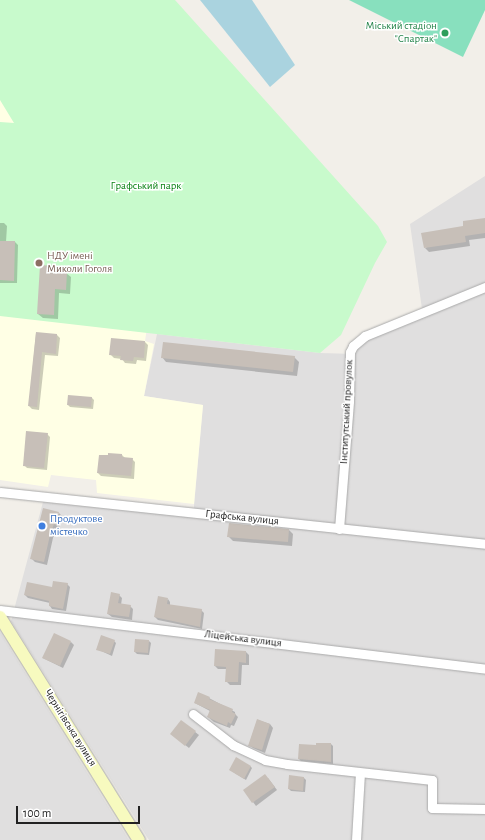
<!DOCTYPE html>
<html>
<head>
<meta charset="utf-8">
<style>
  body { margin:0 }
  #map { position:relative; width:485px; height:840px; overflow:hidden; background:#f2efe9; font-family:"Alegreya Sans",sans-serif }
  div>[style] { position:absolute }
  .residential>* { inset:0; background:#e0dfdf }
  .education>* { inset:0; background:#ffffe5 }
  .park>* { inset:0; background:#c8facc }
  .pitch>* { inset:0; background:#88e0be }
  .water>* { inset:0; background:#aad3df }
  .shadow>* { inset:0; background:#0003 }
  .building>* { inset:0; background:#c7bfb8 }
  .roads { filter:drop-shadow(0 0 1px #a9a9a9) drop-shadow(0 0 1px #a9a9a9) }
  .street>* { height:9px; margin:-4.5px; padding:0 4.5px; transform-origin:4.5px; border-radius:4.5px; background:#fff }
  .secondary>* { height:12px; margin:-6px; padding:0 6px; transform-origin:6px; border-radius:6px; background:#f7fabf }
  .dots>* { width:11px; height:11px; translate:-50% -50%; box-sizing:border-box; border:2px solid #fff; border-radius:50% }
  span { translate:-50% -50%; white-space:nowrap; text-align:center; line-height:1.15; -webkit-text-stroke:3px #fff; paint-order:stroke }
  .leisure-label { font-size:11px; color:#27864d }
  .right { translate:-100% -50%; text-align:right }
  .park-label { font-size:11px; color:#0c8416 }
  .education-label { font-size:11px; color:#785e54 }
  .left { translate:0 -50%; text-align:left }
  .street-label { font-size:11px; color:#222 }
  .shop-label { font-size:11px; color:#366cbe }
  .scale { position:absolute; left:16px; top:806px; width:124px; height:18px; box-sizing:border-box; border:2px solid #222; border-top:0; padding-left:5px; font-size:12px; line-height:14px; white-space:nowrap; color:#222; -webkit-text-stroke:3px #fff; paint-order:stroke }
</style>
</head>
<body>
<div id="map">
  <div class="residential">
    <div style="clip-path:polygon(485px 176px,485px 840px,149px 840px,11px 621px,43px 502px,193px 517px,203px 405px,144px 396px,157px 334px,320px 353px,355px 354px,360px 343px,423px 316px,410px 224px)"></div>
    <div style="clip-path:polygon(0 632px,129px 840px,0 840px)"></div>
  </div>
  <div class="education">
    <div style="clip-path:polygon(0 6px,150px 308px,145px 341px,154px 344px,144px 396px,203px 405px,194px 504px,97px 493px,96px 480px,51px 475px,48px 487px,0 480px)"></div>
  </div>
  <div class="park">
    <div style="clip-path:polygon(0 0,175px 0,378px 226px,387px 242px,375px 263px,341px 335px,320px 353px,0 316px,0 122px,14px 123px,0 100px)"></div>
  </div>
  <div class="pitch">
    <div style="clip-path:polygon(349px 0,485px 0,485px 10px,463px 57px)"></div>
  </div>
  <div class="water">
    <div style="clip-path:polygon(200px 0,252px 0,295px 65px,270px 87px)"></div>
  </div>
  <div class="shadow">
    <div style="clip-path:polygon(485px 219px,485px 238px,469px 240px,470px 246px,429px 252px,425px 248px)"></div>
    <div style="clip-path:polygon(0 223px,4px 223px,7px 226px,6px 242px,15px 242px,18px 245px,17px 283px,0 283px)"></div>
    <div style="clip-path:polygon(53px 267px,58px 272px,66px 273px,71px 277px,70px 294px,59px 293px,58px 319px,43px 318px,38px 314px)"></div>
    <div style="clip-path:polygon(36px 333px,57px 335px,60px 338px,58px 356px,45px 355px,39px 410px,32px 409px,29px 406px)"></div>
    <div style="clip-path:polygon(145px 342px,148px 345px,146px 361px,137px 360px,136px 364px,125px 363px,122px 359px,114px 358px,110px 354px)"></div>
    <div style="clip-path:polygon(162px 357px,294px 357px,299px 362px,297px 376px,166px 362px)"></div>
    <div style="clip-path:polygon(68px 396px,92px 398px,94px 400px,93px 409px,70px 407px,68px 405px)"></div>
    <div style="clip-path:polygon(47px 434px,50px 437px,47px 470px,27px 468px,24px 465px)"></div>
    <div style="clip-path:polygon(122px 455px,125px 458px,132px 459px,135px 462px,134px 479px,101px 476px,98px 473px)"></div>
    <div style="clip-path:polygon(59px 513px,62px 516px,59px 528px,57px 527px,53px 538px,47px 565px,35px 562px,32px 559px)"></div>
    <div style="clip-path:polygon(289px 530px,293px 534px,292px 546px,233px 541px,229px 537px)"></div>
    <div style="clip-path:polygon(67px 584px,70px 587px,66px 611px,52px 609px,50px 606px,50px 603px,28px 598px,25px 595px)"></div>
    <div style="clip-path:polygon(119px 595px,122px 598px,121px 605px,130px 606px,133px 609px,132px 620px,112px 617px,108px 614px)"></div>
    <div style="clip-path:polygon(168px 599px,170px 602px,170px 606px,201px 610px,204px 613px,202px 629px,158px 620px,155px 617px)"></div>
    <div style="clip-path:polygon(114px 641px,116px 643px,112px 656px,97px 649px)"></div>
    <div style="clip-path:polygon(149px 641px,151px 643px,149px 655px,137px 654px,135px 652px)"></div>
    <div style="clip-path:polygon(71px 642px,74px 645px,63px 668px,43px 658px)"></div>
    <div style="clip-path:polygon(216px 650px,246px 652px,249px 655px,249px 665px,242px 665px,241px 685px,230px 685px,226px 681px,227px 669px,218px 669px,215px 666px)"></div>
    <div style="clip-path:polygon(209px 698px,235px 712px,235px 714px,238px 717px,234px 726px,231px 725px,230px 728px,214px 722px,208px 717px,210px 711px,195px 703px)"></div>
    <div style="clip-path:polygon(258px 720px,270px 724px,273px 728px,265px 753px,253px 748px,249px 745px)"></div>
    <div style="clip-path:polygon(181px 721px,199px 735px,189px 748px,175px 737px)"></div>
    <div style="clip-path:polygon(331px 744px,333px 746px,333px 764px,301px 761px,299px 759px,317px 746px)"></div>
    <div style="clip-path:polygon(250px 766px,252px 768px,246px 780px,230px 770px)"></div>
    <div style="clip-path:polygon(290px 777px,304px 778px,306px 780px,305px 792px,291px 791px,289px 789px)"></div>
    <div style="clip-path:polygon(268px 778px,277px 790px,256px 806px,244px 790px)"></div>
  </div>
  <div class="building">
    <div style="clip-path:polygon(485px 218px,485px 233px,465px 236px,466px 242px,424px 248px,421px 233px,463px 226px,463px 221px)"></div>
    <div style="clip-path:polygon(0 241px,15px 241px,14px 281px,0 280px)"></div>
    <div style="clip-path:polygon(40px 265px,54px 266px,53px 271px,67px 272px,66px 290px,55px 289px,54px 315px,37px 314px)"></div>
    <div style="clip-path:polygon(36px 332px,57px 334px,56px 354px,42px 352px,37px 407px,28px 406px)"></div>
    <div style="clip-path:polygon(111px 338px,145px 341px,144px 358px,134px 357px,133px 361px,120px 360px,121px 356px,109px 355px)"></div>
    <div style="clip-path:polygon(163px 342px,295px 356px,293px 372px,161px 358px)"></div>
    <div style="clip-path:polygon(68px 395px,92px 397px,91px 407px,67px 405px)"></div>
    <div style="clip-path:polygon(26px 431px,48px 433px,44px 468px,23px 466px)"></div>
    <div style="clip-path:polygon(108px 453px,122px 454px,122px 457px,133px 458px,131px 476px,97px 473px,99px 455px,108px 455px)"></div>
    <div style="clip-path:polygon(43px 508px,59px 512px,56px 525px,54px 524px,50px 535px,44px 562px,30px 559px)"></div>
    <div style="clip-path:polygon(229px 523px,289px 529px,288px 542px,227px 537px)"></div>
    <div style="clip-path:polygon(53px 581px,68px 583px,63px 609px,49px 606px,49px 601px,24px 595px,27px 582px,52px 587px)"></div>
    <div style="clip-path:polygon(111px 592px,120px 594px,118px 603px,131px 605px,129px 617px,107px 614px)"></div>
    <div style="clip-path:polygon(158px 596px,168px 598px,167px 604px,202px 609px,200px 627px,154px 617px)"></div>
    <div style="clip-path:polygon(54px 633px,71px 641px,60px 666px,42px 658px)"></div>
    <div style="clip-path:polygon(101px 635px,115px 640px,110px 654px,96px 650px)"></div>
    <div style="clip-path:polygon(135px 639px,149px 640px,148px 653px,134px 652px)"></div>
    <div style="clip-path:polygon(215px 649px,246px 651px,246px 663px,239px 662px,238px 682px,225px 682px,226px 667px,214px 666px)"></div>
    <div style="clip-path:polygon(198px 692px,210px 697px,209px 699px,233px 709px,232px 712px,236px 714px,231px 724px,228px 722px,227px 726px,207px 717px,210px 710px,194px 703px)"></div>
    <div style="clip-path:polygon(257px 719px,270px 724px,262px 750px,248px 746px)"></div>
    <div style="clip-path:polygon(181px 720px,196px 731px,185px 746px,170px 734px)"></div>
    <div style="clip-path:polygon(316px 743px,331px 743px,331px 762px,298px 759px,299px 744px,316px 745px)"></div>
    <div style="clip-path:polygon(236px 757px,251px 766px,244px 779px,229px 770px)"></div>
    <div style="clip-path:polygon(265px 774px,275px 787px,252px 803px,243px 790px)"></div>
    <div style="clip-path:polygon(289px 775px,304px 777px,303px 791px,288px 789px)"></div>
  </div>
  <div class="roads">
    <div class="street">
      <div style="left:0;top:492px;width:488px;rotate:6.1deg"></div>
      <div style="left:339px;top:529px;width:128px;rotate:-85.5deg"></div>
      <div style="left:349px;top:401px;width:49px;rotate:-88.8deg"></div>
      <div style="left:350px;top:352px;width:7px;rotate:-63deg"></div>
      <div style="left:353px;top:346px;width:16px;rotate:-40deg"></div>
      <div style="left:365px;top:336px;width:130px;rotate:-22.2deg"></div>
      <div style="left:0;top:610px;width:489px;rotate:6.9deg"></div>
      <div style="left:193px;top:714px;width:51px;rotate:37.8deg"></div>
      <div style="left:233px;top:745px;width:35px;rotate:25deg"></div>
      <div style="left:265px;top:760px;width:22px;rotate:10deg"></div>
      <div style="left:287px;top:764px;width:146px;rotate:6.3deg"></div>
      <div style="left:432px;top:780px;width:28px;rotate:90deg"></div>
      <div style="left:432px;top:808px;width:53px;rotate:1.1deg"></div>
      <div style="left:356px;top:840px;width:67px;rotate:-86.6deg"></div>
    </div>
    <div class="secondary">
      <div style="left:0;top:617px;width:263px;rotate:58.1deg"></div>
    </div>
  </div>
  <div class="dots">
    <div style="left:445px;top:33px;background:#2e9e5b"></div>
    <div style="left:39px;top:263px;background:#8d6e63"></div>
    <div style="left:42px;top:526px;background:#3f7fe0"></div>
  </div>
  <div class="leisure-label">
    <span class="right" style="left:437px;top:33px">Міський стадіон<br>"Спартак"</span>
  </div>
  <div class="park-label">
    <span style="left:146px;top:186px">Графський парк</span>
  </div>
  <div class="education-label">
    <span class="left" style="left:47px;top:263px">НДУ імені<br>Миколи Гоголя</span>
  </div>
  <div class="street-label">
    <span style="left:347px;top:412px;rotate:-87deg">Інститутський провулок</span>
    <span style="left:242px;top:518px;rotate:6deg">Графська вулиця</span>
    <span style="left:243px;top:639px;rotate:7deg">Ліцейська вулиця</span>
    <span style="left:70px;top:728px;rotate:58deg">Чернігівська вулиця</span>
  </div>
  <div class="shop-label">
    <span class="left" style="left:50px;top:526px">Продуктове<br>містечко</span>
  </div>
  <div class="scale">100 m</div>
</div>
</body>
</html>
